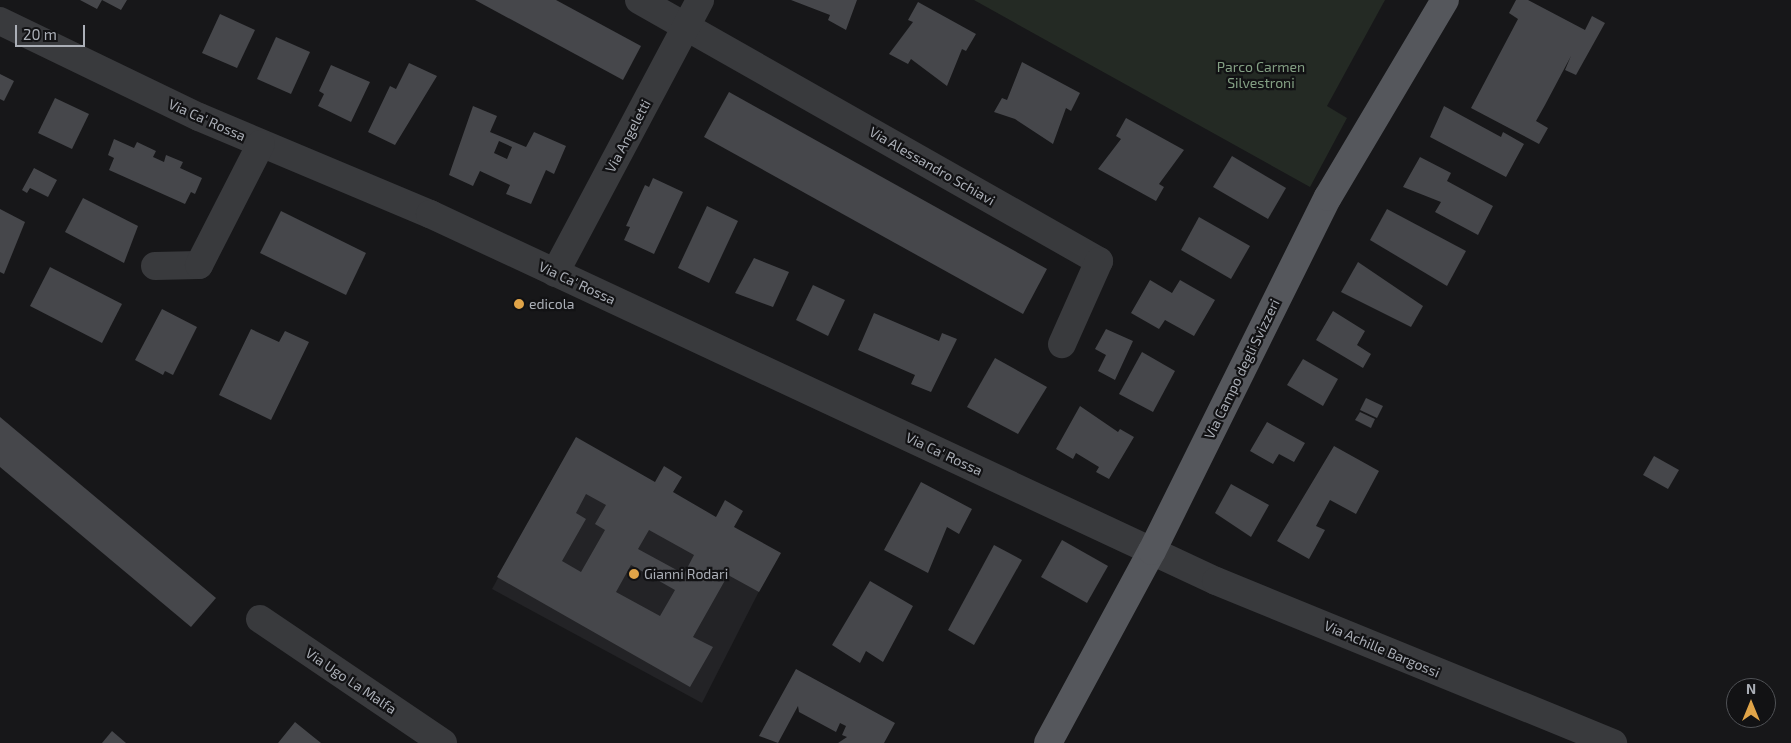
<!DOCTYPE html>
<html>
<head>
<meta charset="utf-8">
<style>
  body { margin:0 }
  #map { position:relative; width:1791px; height:743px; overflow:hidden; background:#171719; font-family:"Exo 2",sans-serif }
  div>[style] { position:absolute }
  .built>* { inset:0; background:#232326 }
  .green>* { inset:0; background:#242a24 }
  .building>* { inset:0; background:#46474b }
  .minor>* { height:28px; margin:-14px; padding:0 14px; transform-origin:14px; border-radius:14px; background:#393a3d }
  .major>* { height:28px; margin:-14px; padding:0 14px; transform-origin:14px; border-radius:14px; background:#55575c }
  .dots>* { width:14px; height:14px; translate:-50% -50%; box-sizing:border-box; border:2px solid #121214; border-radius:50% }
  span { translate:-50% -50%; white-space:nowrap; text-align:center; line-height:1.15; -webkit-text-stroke:4.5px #121214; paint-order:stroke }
  .park-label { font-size:14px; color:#84a084 }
  .street-label { font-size:14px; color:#abafb7 }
  .poi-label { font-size:14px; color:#abafb7 }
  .left { translate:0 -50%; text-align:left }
  .north { position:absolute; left:1726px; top:678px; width:50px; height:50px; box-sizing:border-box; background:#121214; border:1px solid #4f5155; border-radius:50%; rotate:0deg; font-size:14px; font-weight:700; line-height:20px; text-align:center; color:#abafb7 }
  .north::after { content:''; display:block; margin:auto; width:18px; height:22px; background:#e0a448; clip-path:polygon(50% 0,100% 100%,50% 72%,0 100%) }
  .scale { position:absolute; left:15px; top:25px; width:70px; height:22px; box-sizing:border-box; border:2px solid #abafb7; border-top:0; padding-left:6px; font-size:15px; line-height:18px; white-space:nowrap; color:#abafb7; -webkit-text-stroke:4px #121214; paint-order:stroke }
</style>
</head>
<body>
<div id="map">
  <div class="built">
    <div style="clip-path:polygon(570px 447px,775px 560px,702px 703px,492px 589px)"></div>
  </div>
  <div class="green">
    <div style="clip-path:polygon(974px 0,1385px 0,1327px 106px,1347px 118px,1310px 187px)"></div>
  </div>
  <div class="building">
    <div style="clip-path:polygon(80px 0,127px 0,121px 10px,102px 0,97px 9px)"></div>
    <div style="clip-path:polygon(475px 0,556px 0,641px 46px,623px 80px)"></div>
    <div style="clip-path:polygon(791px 0,857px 0,846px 30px,828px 20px,830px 15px)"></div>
    <div style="clip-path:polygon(1516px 0,1528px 0,1585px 30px,1592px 16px,1605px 23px,1576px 75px,1565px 70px,1571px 56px,1545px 105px,1536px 121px,1548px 128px,1539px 144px,1471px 108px,1518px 19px,1509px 13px)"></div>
    <div style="clip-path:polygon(918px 2px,976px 34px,966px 51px,962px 49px,947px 86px,911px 59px,908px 64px,889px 54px,913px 22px,908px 20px)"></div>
    <div style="clip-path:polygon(220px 14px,255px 30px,237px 68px,202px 53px)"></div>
    <div style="clip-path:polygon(276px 37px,310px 52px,291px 94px,257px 79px)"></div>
    <div style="clip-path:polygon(1022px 62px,1080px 93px,1071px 111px,1066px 108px,1053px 144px,1015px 119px,994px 112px,1002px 98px,1007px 100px)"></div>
    <div style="clip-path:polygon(409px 63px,437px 76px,395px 145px,368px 132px,390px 86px,396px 89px)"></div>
    <div style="clip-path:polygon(331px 65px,370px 82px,351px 122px,318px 106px,324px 94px,319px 91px)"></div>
    <div style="clip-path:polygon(0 74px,14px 81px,4px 101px,0 99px)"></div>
    <div style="clip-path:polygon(729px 92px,1047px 269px,1023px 314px,704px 137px)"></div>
    <div style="clip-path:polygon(55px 98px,89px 114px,72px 149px,38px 133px)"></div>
    <div style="clip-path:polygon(evenodd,473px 106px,497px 116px,490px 132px,526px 147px,534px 132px,566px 146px,554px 174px,546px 170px,531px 204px,506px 194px,510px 185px,480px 171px,473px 186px,449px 175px,473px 106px,499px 141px,512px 147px,507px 159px,494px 153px,499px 141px)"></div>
    <div style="clip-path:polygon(1444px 106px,1501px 137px,1503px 132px,1524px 144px,1506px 177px,1430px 137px)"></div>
    <div style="clip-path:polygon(1126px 118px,1184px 150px,1159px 184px,1164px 187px,1156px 201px,1098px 169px,1121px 139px,1116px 136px)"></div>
    <div style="clip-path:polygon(114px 139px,134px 148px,137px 142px,156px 151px,153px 157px,164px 162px,166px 155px,183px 162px,180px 168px,202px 178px,195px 194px,191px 192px,185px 204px,109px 170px,114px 158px,108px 155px)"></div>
    <div style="clip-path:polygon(1232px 156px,1286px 188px,1268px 219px,1213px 187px)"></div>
    <div style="clip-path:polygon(1420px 157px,1451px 173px,1447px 181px,1493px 206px,1478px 235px,1435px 212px,1441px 202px,1403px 187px)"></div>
    <div style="clip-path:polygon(34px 168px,57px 180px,48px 197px,30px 188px,27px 193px,22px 190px)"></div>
    <div style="clip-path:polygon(653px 178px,683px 192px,654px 254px,624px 240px,630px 227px,626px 226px,645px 185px,649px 187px)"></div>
    <div style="clip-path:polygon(83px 198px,138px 226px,124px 263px,65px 232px)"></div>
    <div style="clip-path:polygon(707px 206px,738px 221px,709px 283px,678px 268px)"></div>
    <div style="clip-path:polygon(0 209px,25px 222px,4px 274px,0 272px)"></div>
    <div style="clip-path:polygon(1387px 209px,1466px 251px,1447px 286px,1370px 240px)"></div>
    <div style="clip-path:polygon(281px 211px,366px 253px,346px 295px,260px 253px)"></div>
    <div style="clip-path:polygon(1199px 217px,1250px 246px,1231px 279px,1181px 250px)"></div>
    <div style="clip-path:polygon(754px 258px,789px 272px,773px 307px,735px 293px)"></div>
    <div style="clip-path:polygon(1358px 262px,1423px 306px,1411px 327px,1341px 292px)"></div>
    <div style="clip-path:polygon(50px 267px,122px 304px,102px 343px,30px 306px)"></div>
    <div style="clip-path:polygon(1150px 280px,1172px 293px,1180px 280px,1215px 300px,1194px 336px,1165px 320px,1159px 329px,1131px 313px)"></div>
    <div style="clip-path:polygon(813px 285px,845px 300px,828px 336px,796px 320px)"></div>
    <div style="clip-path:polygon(162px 309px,197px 327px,173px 375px,165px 371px,163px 375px,135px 360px)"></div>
    <div style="clip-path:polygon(1333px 311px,1365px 331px,1357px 345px,1371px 354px,1363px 368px,1316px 340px)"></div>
    <div style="clip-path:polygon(874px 313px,939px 341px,942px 333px,957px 339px,931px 392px,911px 384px,915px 375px,858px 350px)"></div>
    <div style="clip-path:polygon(251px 329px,279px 342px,285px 331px,309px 342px,271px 420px,219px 395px)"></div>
    <div style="clip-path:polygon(1106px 329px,1133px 341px,1115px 380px,1098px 371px,1106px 355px,1095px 349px)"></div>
    <div style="clip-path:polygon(1142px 352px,1175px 371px,1153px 412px,1119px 394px)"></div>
    <div style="clip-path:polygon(995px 358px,1047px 387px,1018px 434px,967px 407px)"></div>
    <div style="clip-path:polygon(1303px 359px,1338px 379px,1323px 406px,1287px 385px)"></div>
    <div style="clip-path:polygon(1366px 398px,1383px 406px,1377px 418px,1360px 410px)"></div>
    <div style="clip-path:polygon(1080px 406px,1118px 432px,1120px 429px,1134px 437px,1109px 479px,1096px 472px,1099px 467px,1076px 453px,1073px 459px,1056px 449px)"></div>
    <div style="clip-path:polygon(1360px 412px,1375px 419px,1371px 428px,1355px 420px)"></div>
    <div style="clip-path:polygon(0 417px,216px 598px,191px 627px,0 467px)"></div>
    <div style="clip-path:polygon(1267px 422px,1305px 443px,1294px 462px,1279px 454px,1273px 464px,1250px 451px)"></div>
    <div style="clip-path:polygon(evenodd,576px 437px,655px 482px,664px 466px,682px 477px,673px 492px,716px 517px,725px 500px,743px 511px,734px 527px,781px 553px,759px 592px,728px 575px,693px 637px,713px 647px,690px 687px,497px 577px,576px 437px,586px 494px,606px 505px,595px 524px,605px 530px,581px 572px,562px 561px,586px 519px,576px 513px,586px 494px,576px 437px,649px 530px,694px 555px,684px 574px,638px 549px,649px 530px,576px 437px,631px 565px,675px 590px,660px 616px,616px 592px,631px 565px)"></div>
    <div style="clip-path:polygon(1334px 446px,1379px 471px,1356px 514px,1330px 500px,1316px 526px,1325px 530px,1309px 559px,1277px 541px)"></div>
    <div style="clip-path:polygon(1654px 456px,1679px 470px,1668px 489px,1643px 475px)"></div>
    <div style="clip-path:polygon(921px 482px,972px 509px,959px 534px,947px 527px,928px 573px,884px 550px)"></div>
    <div style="clip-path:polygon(1231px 484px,1269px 505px,1251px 537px,1215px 513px)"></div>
    <div style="clip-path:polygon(1062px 540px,1108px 566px,1087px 603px,1041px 577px)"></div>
    <div style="clip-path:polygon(994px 545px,1022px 560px,974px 645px,948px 630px)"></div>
    <div style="clip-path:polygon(870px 581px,913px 606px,883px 662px,866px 651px,860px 663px,832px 645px)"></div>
    <div style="clip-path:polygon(796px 669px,895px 723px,884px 743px,838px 743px,847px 737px,842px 735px,846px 726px,840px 723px,836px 732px,799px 712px,798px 706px,778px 743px,759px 736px)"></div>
    <div style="clip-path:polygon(295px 722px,311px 735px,321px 743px,278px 743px)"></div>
    <div style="clip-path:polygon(112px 731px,126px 743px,102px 743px)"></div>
  </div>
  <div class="minor">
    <div style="left:639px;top:0;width:529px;rotate:29.57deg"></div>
    <div style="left:1099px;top:261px;width:91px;rotate:114deg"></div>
    <div style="left:0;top:21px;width:221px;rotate:25.8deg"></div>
    <div style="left:199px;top:117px;width:251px;rotate:22.8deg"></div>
    <div style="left:430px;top:214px;width:867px;rotate:25.03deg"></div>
    <div style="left:1216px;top:581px;width:429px;rotate:22.2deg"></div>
    <div style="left:155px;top:266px;width:44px;rotate:-1.3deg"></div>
    <div style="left:199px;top:265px;width:136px;rotate:-62.9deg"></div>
    <div style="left:555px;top:273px;width:309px;rotate:-62deg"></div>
    <div style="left:260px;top:619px;width:221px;rotate:34.1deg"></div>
  </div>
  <div class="major">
    <div style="left:1048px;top:743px;width:218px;rotate:-61.6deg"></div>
    <div style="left:1152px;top:551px;width:395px;rotate:-63.6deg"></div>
    <div style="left:1328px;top:197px;width:229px;rotate:-59.3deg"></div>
  </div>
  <div class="dots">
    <div style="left:519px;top:304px;background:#e0a448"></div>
    <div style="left:634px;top:574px;background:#e0a448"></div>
  </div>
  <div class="park-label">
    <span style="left:1261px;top:75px">Parco Carmen<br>Silvestroni</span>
  </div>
  <div class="street-label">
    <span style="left:207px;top:120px;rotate:24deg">Via Ca' Rossa</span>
    <span style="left:628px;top:136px;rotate:-62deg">Via Angeletti</span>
    <span style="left:932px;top:166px;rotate:30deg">Via Alessandro Schiavi</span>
    <span style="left:577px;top:283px;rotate:25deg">Via Ca' Rossa</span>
    <span style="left:1242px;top:369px;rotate:-64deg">Via Campo degli Svizzeri</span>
    <span style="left:944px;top:454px;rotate:25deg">Via Ca' Rossa</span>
    <span style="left:1382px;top:649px;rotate:23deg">Via Achille Bargossi</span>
    <span style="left:351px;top:681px;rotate:34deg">Via Ugo La Malfa</span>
  </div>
  <div class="poi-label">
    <span class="left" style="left:529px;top:304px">edicola</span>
    <span class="left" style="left:644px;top:574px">Gianni Rodari</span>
  </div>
  <div class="north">N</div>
  <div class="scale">20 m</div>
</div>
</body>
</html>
